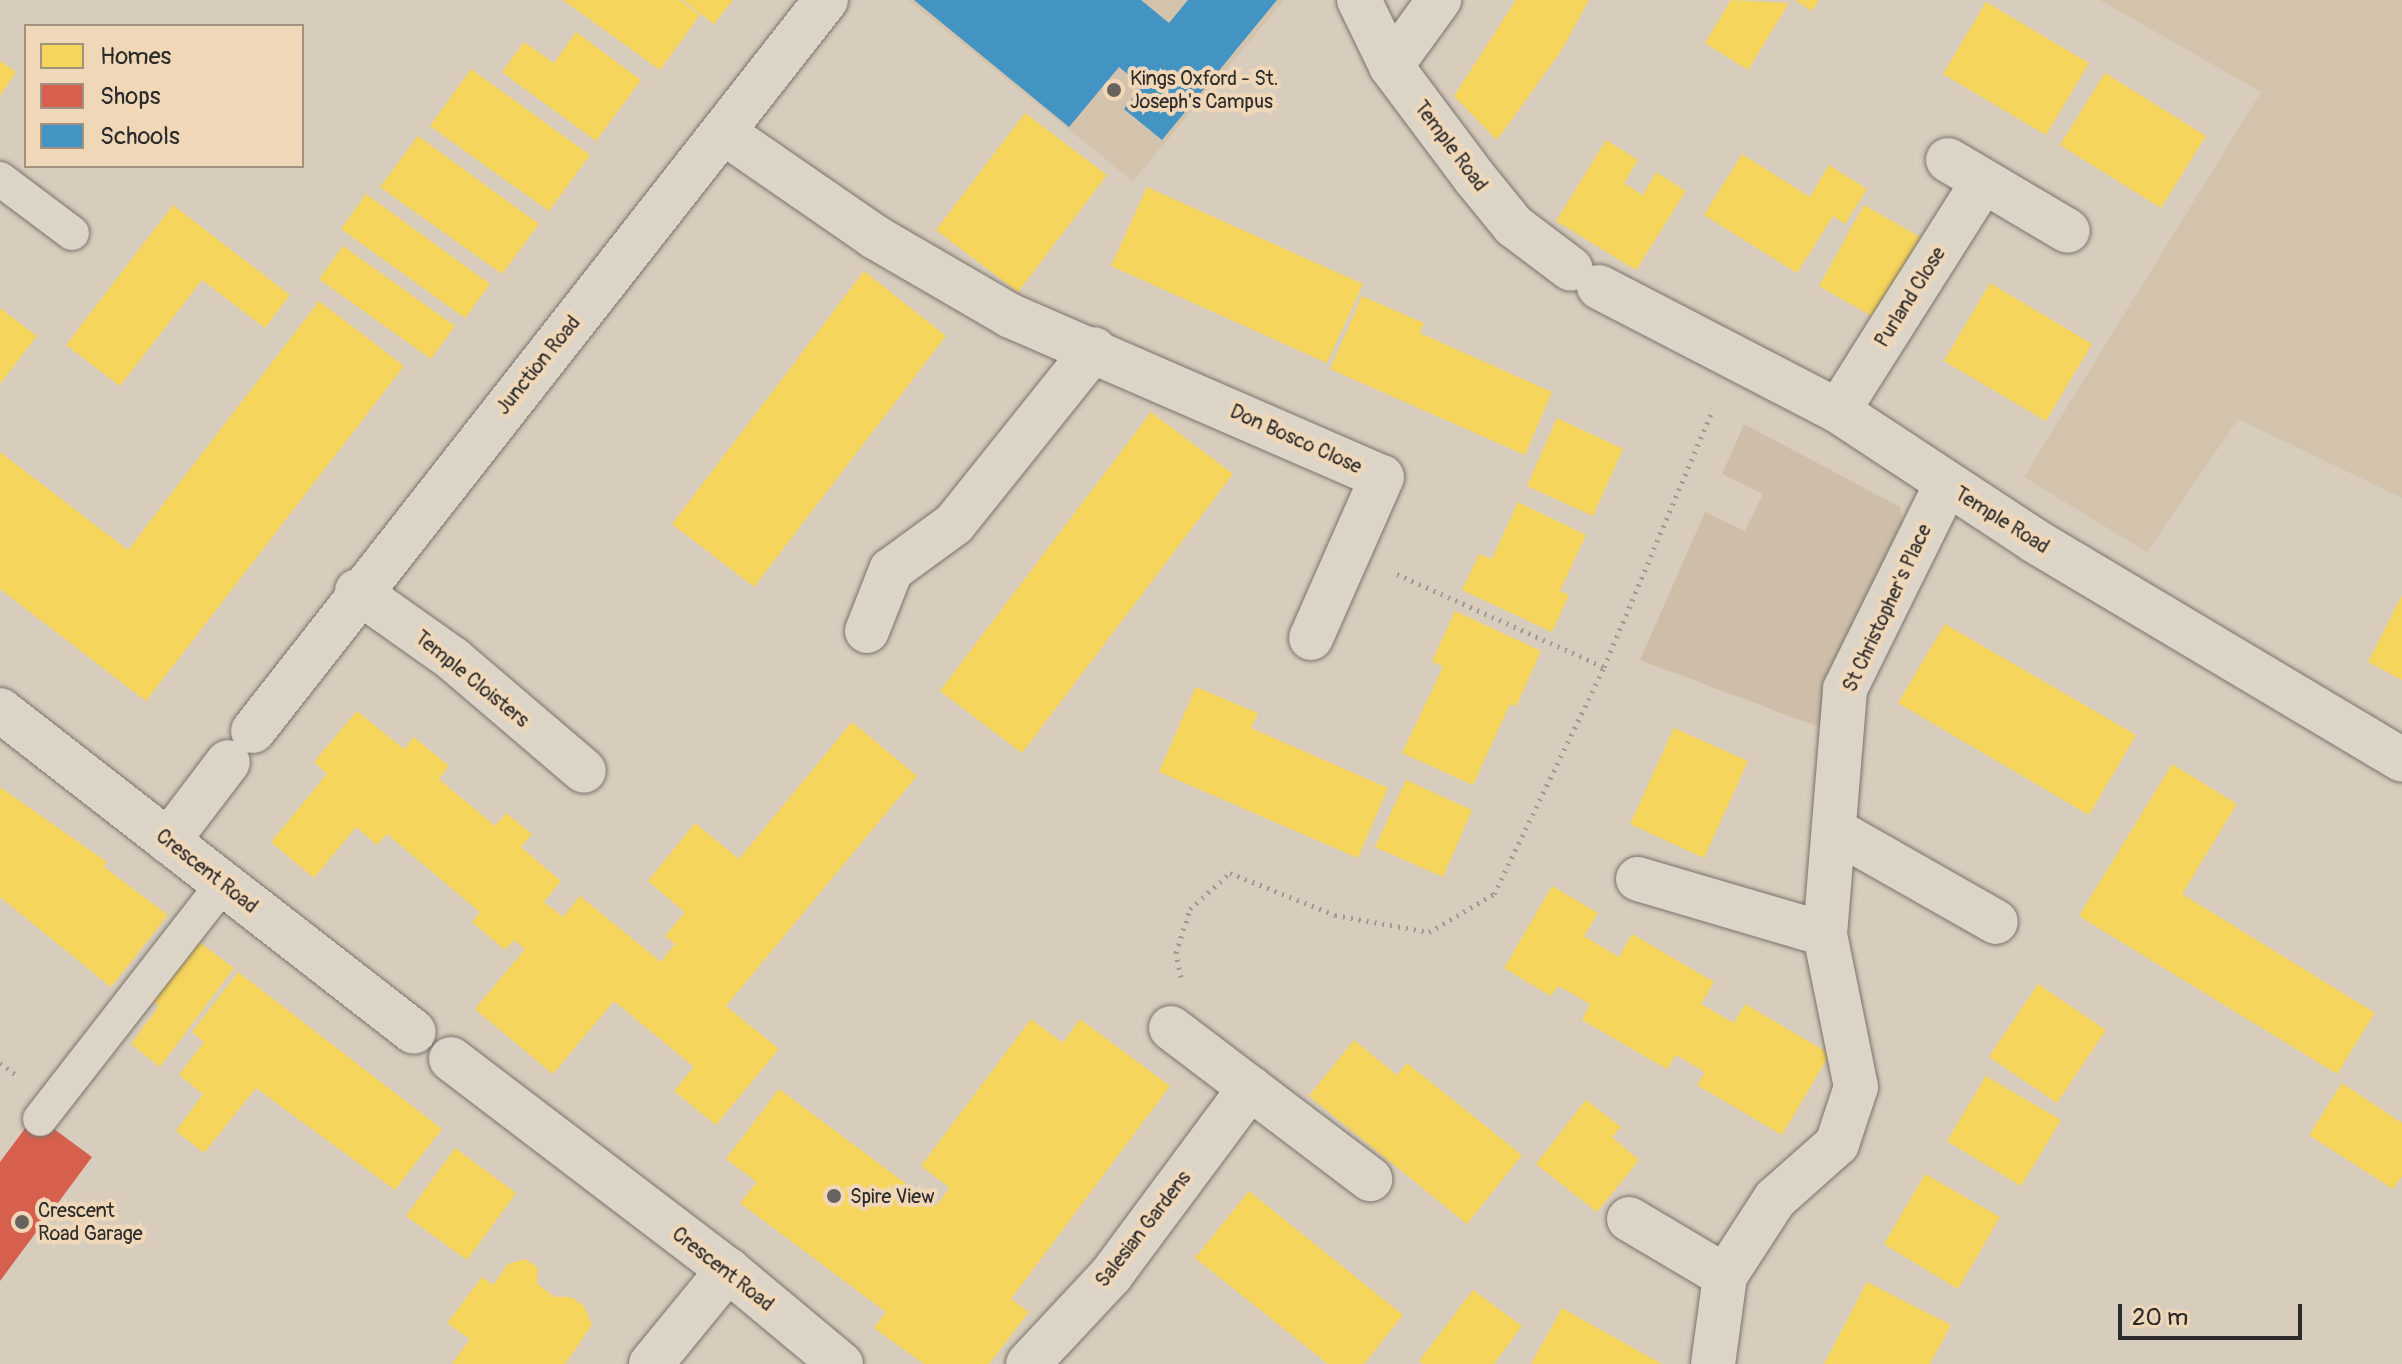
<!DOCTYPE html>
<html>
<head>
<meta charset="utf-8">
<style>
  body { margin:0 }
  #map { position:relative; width:2402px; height:1364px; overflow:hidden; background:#d8ccbc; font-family:Pangolin,sans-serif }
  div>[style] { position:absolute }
  .built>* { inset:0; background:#d3c2ac }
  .green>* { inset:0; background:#cebea9 }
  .homes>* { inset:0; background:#f6d55c }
  .shops>* { inset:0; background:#d6604d }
  .schools>* { inset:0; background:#4393c3 }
  .path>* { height:5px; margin-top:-2.5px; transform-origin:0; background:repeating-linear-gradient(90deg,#a09a92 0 2px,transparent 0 8px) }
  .roads { filter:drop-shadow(0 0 2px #79736c) drop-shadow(0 0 2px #79736c) }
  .lane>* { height:34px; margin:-17px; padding:0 17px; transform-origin:17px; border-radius:17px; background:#ddd4c8 }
  .street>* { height:44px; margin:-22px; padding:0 22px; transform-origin:22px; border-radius:22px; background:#ddd4c8 }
  .dots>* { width:22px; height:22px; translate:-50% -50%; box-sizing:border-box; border:4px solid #f0d7b8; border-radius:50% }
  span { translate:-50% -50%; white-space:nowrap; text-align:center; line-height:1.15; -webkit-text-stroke:8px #f0d7b8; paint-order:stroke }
  .poi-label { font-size:20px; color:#2b2b2b }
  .left { translate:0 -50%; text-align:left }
  .street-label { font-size:20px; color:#2b2b2b }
  .legend { position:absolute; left:24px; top:24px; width:280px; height:144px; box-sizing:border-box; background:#f0d7b8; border:2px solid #a19280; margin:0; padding:10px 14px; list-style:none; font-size:24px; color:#2b2b2b }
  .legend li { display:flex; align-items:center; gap:16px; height:40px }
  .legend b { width:40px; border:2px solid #a19280 }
  .scale { position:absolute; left:2118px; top:1304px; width:184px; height:36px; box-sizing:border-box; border:4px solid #2b2b2b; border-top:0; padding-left:10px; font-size:24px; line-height:28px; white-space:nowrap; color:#2b2b2b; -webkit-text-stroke:6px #f0d7b8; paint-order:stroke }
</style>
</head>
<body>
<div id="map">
  <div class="built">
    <div style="clip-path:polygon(908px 0,1284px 0,1133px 181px)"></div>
    <div style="clip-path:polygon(2100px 0,2402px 0,2402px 498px,2238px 419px,2147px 552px,2024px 477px,2261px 92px)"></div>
  </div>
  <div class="green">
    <div style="clip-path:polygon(1744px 424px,1900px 507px,1905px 534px,1824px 729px,1640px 660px,1705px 512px,1745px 531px,1763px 494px,1722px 474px)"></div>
  </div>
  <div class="homes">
    <div style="clip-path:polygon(563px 0,680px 0,700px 15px,660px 70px)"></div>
    <div style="clip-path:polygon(683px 0,733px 0,714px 24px)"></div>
    <div style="clip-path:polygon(1516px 0,1589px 0,1561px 51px,1497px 140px,1454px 96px)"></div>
    <div style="clip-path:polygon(1731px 0,1789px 3px,1748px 70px,1705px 43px)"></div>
    <div style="clip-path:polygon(1795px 0,1819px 0,1812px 11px)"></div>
    <div style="clip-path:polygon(1986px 2px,2089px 63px,2046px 135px,1943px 74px)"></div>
    <div style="clip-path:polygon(576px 32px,641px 80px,596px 141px,502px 72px,524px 42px,554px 63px)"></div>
    <div style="clip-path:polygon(0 61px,16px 72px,0 96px)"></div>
    <div style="clip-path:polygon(471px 69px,590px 155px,549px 211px,430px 126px)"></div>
    <div style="clip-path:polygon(2105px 73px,2206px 136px,2161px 208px,2060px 145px)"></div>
    <div style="clip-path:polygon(1025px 113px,1107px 175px,1018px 292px,936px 230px)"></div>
    <div style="clip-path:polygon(418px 136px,539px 224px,502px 274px,380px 187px)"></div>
    <div style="clip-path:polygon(1606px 140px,1638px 160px,1624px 183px,1643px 195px,1656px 172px,1686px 191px,1636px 270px,1556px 221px)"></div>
    <div style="clip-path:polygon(1742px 154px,1810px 197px,1829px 165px,1867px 189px,1845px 224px,1833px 216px,1797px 273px,1704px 215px)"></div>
    <div style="clip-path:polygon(1147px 187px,1363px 284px,1327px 363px,1111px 266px)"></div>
    <div style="clip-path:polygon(366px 194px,490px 284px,465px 318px,341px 229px)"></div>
    <div style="clip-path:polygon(173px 205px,290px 295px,265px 328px,202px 280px,120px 386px,66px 345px)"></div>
    <div style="clip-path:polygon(1864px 205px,1920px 237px,1875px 318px,1819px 286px)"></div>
    <div style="clip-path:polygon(343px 246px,455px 326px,431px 359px,319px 279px)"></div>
    <div style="clip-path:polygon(864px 271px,946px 336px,754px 587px,672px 524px)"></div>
    <div style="clip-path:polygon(1990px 283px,2092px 344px,2046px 421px,1944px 361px)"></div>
    <div style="clip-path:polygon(1362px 296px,1424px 323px,1420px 333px,1552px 392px,1525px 455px,1330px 369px)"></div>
    <div style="clip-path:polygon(319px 301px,404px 366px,146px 701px,0 589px,0 452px,128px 550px)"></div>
    <div style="clip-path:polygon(0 308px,37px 336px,0 384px)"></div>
    <div style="clip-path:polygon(1151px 412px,1233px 474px,1022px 753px,940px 691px)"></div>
    <div style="clip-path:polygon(1557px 418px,1623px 449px,1593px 516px,1527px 486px)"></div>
    <div style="clip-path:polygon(1518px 502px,1586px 535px,1560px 591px,1569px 595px,1552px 632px,1462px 590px,1479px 554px,1492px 559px)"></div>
    <div style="clip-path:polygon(2402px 595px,2402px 680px,2368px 662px)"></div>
    <div style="clip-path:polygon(1455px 611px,1541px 651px,1516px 707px,1510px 704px,1473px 785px,1402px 753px,1443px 667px,1432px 661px)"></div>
    <div style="clip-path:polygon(1945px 624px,2136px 735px,2089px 815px,1898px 703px)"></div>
    <div style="clip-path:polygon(1196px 687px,1258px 713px,1251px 728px,1388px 788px,1358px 858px,1159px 772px)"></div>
    <div style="clip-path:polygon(357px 711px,404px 749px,414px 737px,449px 766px,439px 779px,495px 826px,506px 813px,532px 834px,521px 847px,561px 881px,544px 902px,563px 917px,580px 896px,661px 962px,675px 944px,665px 936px,685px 912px,648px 881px,695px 823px,739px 859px,852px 722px,917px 776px,726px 1006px,779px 1049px,716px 1125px,674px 1091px,694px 1067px,614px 1001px,553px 1074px,475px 1009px,525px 949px,514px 940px,505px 950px,472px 922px,480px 912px,387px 834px,377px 845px,356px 827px,314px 878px,271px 842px,327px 774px,314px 762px)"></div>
    <div style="clip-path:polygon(1674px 728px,1748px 761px,1704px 858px,1630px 824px)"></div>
    <div style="clip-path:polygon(2172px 764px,2237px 804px,2182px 894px,2375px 1013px,2337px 1074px,2079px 916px)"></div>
    <div style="clip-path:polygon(1406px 780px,1472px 810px,1443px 877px,1375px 847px)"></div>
    <div style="clip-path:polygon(0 787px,107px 862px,104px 867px,168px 915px,111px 987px,0 897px)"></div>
    <div style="clip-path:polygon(1552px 886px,1598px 913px,1584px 936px,1619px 957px,1632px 934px,1714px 982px,1701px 1004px,1734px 1023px,1745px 1004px,1830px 1054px,1782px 1135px,1697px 1085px,1705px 1072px,1676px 1055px,1667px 1069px,1582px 1020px,1590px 1004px,1573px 994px,1558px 986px,1551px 996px,1504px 968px)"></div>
    <div style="clip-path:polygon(190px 935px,234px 968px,160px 1067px,131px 1044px,159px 1006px,145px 996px)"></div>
    <div style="clip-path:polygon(238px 972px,442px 1129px,395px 1190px,256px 1088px,204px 1153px,176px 1131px,203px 1094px,179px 1075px,204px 1042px,192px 1032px)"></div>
    <div style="clip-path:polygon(2038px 984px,2106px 1030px,2057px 1103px,1989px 1057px)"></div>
    <div style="clip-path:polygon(1031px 1019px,1063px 1043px,1080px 1019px,1170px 1086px,1011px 1299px,1029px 1312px,989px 1364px,924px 1364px,874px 1328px,886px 1312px,740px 1203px,757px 1182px,726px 1159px,779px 1089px,936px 1206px,950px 1188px,921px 1166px)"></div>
    <div style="clip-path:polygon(1354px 1040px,1397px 1075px,1407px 1063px,1522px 1155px,1467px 1224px,1309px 1096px)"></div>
    <div style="clip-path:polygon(1986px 1076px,2061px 1120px,2021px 1186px,1947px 1141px)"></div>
    <div style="clip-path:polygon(2342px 1083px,2402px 1123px,2402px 1176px,2393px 1189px,2309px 1135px)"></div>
    <div style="clip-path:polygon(1586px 1100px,1621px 1127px,1612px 1137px,1639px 1160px,1597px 1212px,1536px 1164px)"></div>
    <div style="clip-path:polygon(455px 1148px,516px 1193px,467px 1260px,406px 1216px)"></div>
    <div style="clip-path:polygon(1925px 1174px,2000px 1217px,1958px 1289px,1884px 1244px)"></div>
    <div style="clip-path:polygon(1249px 1191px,1403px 1315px,1364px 1364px,1328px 1364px,1195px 1258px)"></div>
    <div style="clip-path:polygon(525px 1259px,538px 1268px,537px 1284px,555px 1297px,571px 1297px,584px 1306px,592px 1325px,565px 1364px,452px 1364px,470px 1339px,447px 1323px,482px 1277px,493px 1285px,508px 1264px)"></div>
    <div style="clip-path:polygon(1867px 1282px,1951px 1325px,1930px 1364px,1824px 1364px)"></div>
    <div style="clip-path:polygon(1473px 1290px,1522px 1326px,1494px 1364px,1423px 1364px,1419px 1361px)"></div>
    <div style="clip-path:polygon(1562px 1308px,1601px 1330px,1662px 1364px,1531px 1364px)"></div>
  </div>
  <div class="shops">
    <div style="clip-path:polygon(35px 1115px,92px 1157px,0 1281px,0 1162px)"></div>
  </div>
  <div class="schools">
    <div style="clip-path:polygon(914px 0,1141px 0,1169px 23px,1188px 0,1277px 0,1162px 140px,1124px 109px,1142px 86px,1119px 67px,1069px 127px)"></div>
  </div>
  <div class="path">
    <div style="left:1397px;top:574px;width:227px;rotate:24.2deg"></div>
    <div style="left:1181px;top:977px;width:25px;rotate:-102deg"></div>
    <div style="left:1176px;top:953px;width:46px;rotate:-72.3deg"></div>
    <div style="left:1190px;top:909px;width:54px;rotate:-42deg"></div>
    <div style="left:1230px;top:873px;width:113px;rotate:21.8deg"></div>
    <div style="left:1335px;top:915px;width:96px;rotate:10.3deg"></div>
    <div style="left:1429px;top:932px;width:75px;rotate:-30.3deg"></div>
    <div style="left:1494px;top:894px;width:252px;rotate:-64.1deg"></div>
    <div style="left:1604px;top:667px;width:280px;rotate:-67.1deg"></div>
    <div style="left:0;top:1063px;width:19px;rotate:36deg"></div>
  </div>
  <div class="roads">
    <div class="lane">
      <div style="left:0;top:179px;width:90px;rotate:36.9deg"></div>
      <div style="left:40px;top:1119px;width:298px;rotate:-52.1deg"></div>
    </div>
    <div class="street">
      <div style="left:1359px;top:0;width:73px;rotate:64.1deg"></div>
      <div style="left:1391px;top:66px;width:139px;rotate:53.2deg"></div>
      <div style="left:1474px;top:177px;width:63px;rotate:50.8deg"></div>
      <div style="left:1514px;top:226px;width:71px;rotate:37deg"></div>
      <div style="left:1391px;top:66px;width:82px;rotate:-54deg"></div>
      <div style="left:723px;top:132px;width:185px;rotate:34.6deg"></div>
      <div style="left:875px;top:237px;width:157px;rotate:30.2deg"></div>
      <div style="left:1011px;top:316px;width:404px;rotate:23.5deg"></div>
      <div style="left:1382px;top:477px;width:176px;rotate:113.8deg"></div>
      <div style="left:1948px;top:160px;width:139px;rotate:30.6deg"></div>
      <div style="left:1599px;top:287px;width:269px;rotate:27.4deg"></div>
      <div style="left:1838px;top:411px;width:236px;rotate:33.4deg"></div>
      <div style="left:2035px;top:541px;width:427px;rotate:30.8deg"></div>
      <div style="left:1838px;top:411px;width:270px;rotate:-57.7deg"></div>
      <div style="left:357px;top:591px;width:118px;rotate:35.3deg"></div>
      <div style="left:453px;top:659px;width:172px;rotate:40.5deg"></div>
      <div style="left:867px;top:631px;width:66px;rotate:-68.5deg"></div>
      <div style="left:891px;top:570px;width:78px;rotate:-36.1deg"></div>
      <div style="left:954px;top:524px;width:224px;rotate:-51.3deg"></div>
      <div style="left:0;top:710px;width:524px;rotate:37.87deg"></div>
      <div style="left:253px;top:731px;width:929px;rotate:-51.91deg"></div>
      <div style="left:1834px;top:830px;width:186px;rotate:29.6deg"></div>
      <div style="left:168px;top:841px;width:99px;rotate:-52.8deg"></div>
      <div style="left:1638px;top:879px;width:195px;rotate:16.4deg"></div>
      <div style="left:1171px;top:1028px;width:99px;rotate:37.2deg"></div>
      <div style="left:451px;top:1059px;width:348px;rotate:37.3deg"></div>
      <div style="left:728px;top:1270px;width:147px;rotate:39.8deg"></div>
      <div style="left:1629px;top:1219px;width:112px;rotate:30.7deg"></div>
      <div style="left:651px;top:1364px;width:122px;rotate:-50.7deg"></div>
      <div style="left:1028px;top:1364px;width:122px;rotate:-47deg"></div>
      <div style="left:1111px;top:1275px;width:233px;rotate:-53.4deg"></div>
      <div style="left:1250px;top:1088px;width:151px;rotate:37.2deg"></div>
      <div style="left:1713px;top:1364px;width:89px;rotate:-82.2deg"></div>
      <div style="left:1725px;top:1276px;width:92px;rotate:-57deg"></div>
      <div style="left:1775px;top:1199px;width:83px;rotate:-41.6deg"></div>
      <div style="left:1837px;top:1144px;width:60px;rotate:-71.6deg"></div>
      <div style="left:1856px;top:1087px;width:156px;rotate:-101.5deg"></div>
      <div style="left:1825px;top:934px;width:246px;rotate:-85.3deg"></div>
      <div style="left:1845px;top:689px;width:228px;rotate:-63.7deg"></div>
    </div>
  </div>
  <div class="dots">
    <div style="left:1114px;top:90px;background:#68635e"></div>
    <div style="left:834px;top:1196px;background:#68635e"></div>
    <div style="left:22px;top:1222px;background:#68635e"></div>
  </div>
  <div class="poi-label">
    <span class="left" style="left:1130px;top:90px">Kings Oxford - St.<br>Joseph's Campus</span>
    <span class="left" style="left:850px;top:1196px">Spire View</span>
    <span class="left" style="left:38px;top:1222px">Crescent<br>Road Garage</span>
  </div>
  <div class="street-label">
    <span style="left:1451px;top:146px;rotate:53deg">Temple Road</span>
    <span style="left:1910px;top:297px;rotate:-58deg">Purland Close</span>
    <span style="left:538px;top:365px;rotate:-51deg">Junction Road</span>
    <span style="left:1296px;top:439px;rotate:24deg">Don Bosco Close</span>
    <span style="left:2002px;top:520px;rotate:32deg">Temple Road</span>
    <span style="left:1887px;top:608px;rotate:-65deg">St Christopher's Place</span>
    <span style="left:472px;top:679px;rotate:39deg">Temple Cloisters</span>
    <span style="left:207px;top:871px;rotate:38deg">Crescent Road</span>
    <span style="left:1143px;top:1229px;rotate:-52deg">Salesian Gardens</span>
    <span style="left:723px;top:1269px;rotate:38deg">Crescent Road</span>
  </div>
  <ul class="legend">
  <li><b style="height:22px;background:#f6d55c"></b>Homes</li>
  <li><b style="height:22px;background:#d6604d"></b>Shops</li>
  <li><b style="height:22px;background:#4393c3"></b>Schools</li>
  </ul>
  <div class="scale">20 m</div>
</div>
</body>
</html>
